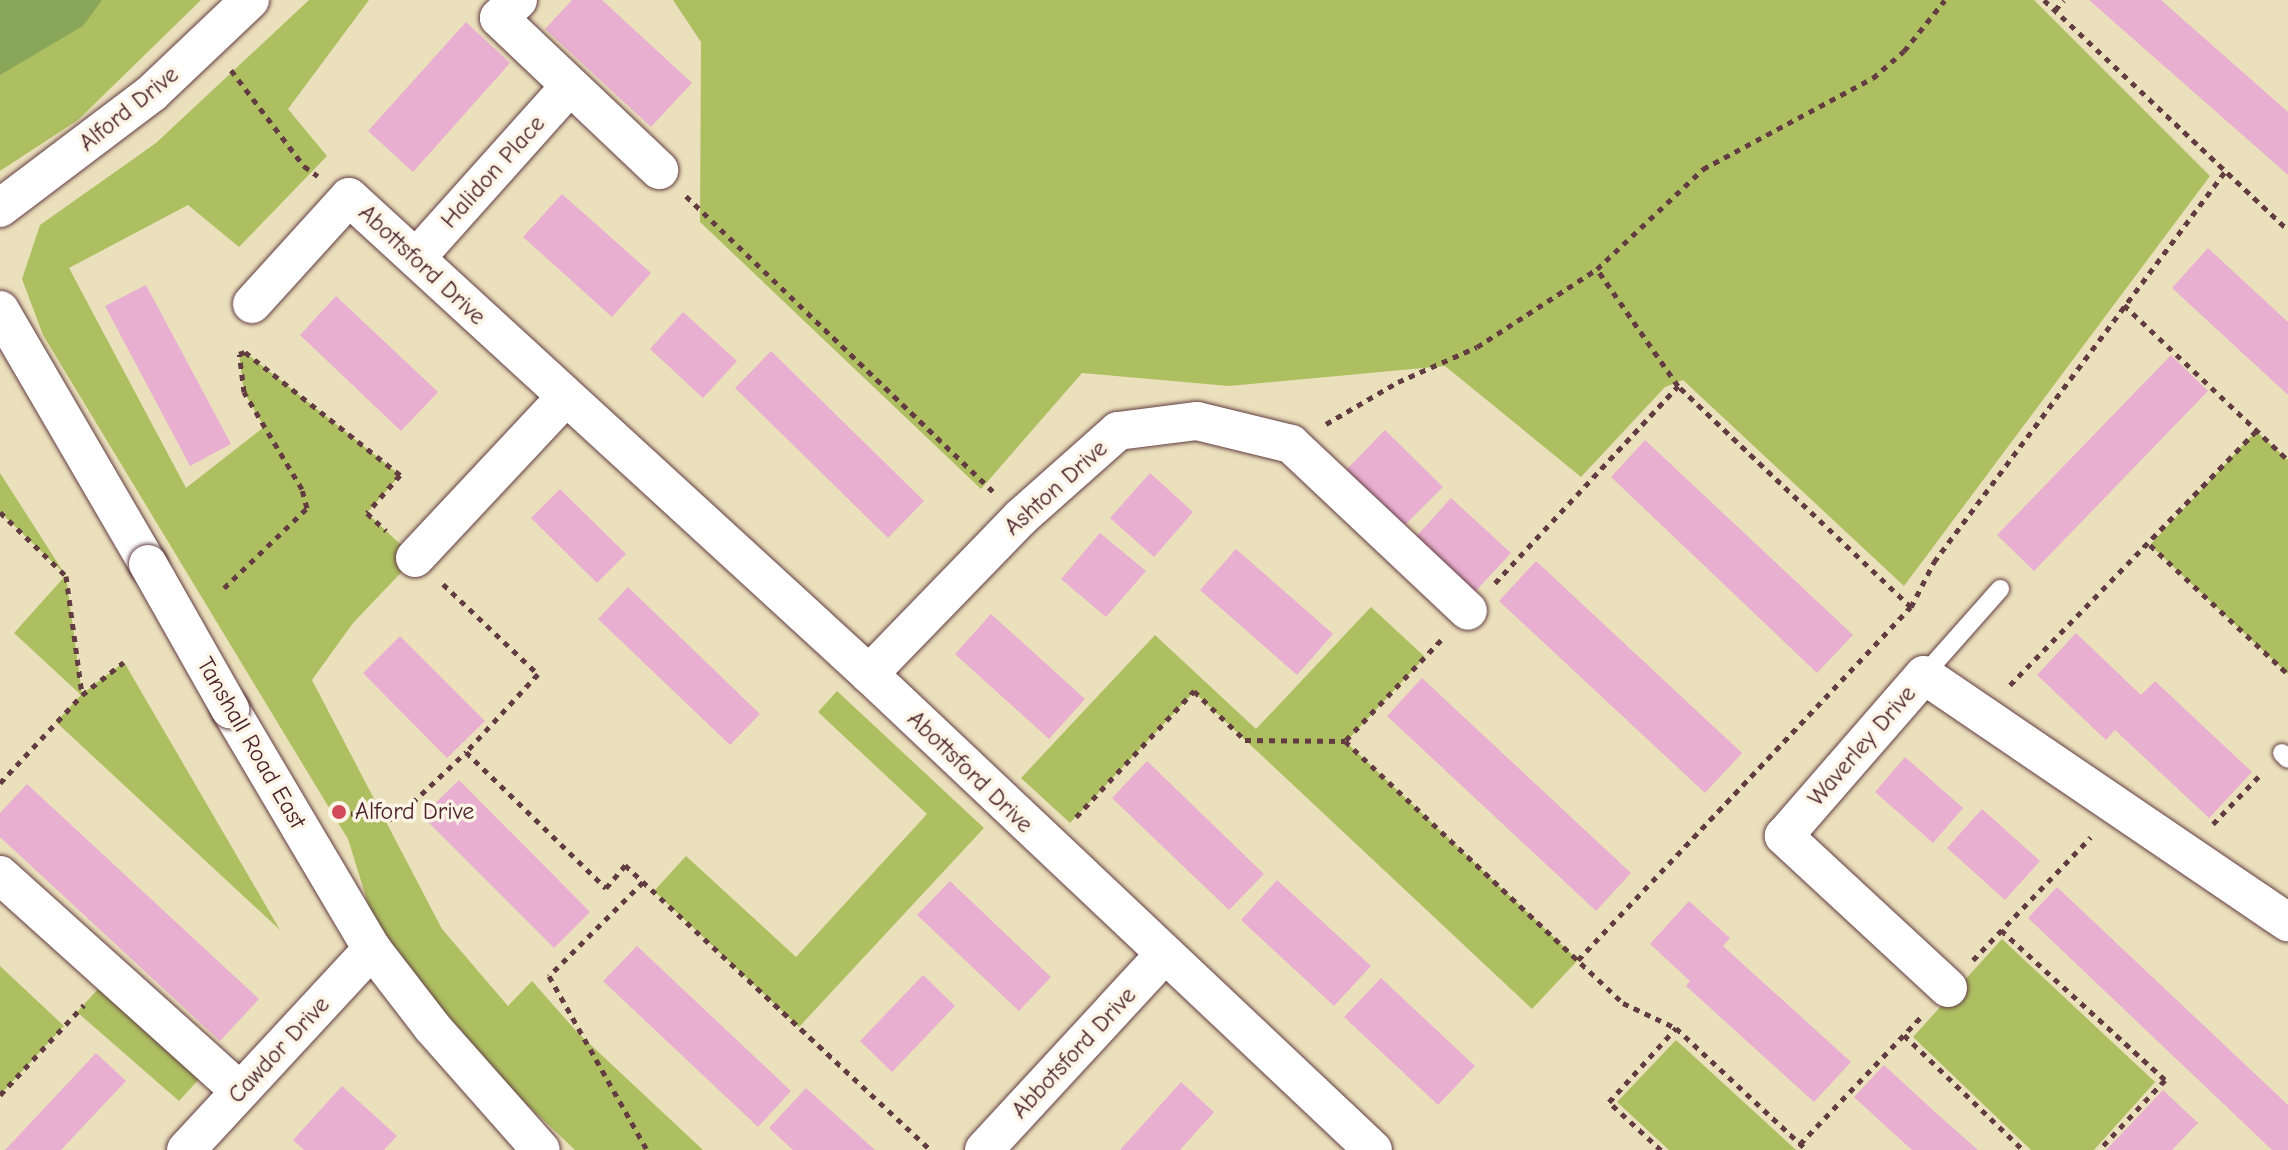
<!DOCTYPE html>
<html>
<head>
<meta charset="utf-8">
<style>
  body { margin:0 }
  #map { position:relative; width:2288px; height:1150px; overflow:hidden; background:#ebe0bc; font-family:"Comic Neue",sans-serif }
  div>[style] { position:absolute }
  .green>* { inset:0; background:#aebf62 }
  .forest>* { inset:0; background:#8aa658 }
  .building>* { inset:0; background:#e9afd0 }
  .path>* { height:5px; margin-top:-2.5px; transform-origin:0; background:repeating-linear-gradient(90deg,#623c41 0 6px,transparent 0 12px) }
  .roads { filter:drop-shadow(0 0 2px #623c41) drop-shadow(0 0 2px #623c41) }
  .service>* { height:18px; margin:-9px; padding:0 9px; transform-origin:9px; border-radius:9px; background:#fff }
  .minor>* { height:38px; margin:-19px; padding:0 19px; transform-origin:19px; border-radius:19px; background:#fff }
  .bridges { filter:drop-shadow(0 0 2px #623c41) drop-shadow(0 0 2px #623c41) }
  .minor-bridge>* { height:38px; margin:-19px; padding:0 19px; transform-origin:19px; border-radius:19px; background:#fff }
  .dots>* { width:22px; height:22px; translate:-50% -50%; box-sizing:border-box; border:4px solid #fcf5e5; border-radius:50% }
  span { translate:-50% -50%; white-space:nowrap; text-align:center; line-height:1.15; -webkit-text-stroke:7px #fcf5e5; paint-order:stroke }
  .street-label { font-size:24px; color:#4a1f2b }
  .poi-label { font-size:24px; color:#4a1f2b }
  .left { translate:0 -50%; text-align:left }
</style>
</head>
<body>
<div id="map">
  <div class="green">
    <div style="clip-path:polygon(0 0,201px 0,78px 120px,0 171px)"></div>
    <div style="clip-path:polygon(309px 0,369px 0,288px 109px,327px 156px,239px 247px,188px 205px,69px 268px,186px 488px,264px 427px,244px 392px,239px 354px,245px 352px,400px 475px,367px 513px,415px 558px,353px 623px,312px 680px,442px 929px,508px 1006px,532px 981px,577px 1032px,703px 1150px,575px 1150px,482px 1062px,375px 926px,348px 839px,43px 335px,22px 279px,40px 225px,156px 143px)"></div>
    <div style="clip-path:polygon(673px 0,2034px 0,2210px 176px,1904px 586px,1683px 380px,1665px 387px,1581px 477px,1445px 366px,1229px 386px,1082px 373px,981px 489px,700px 222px,701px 42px)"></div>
    <div style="clip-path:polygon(2256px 431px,2288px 460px,2288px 674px,2150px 545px)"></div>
    <div style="clip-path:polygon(0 473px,66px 576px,82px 694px,124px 662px,280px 930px,56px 722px,81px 695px,14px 633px,66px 575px,0 512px)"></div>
    <div style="clip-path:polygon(1371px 607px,1425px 657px,1346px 742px,1578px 960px,1532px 1009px,1194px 692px,1070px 823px,1021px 778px,1155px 635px,1256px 729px)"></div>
    <div style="clip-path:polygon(837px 691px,984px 828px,799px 1027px,654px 891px,686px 856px,796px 957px,927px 814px,818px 712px)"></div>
    <div style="clip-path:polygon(2002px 939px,2155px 1082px,2094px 1150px,2031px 1150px,1913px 1037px)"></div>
    <div style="clip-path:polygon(0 966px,64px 1026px,0 1095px)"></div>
    <div style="clip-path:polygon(98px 989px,200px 1078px,179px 1101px,77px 1012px)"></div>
    <div style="clip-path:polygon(1676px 1040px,1771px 1127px,1796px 1150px,1669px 1150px,1617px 1102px)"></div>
  </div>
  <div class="forest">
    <div style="clip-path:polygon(0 0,102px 0,83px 26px,0 75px)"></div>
  </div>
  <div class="building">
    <div style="clip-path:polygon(572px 0,602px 0,692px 83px,651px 127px,545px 29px)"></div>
    <div style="clip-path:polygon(2089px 0,2161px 0,2288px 112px,2288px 175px)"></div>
    <div style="clip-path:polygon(466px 22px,510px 63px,413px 172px,368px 131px)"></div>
    <div style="clip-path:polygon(562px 194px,651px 273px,612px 317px,523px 237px)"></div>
    <div style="clip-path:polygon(2208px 248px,2288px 322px,2288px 395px,2172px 288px)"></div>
    <div style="clip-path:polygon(146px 285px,231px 444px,190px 466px,105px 306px)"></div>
    <div style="clip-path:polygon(336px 296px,438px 392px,401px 431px,300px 335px)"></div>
    <div style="clip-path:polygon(683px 312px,737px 361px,703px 398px,650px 349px)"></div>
    <div style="clip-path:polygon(771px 351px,924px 501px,888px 538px,735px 388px)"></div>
    <div style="clip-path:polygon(2171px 355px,2208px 391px,2034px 571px,1997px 535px)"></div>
    <div style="clip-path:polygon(1385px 430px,1443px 487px,1402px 528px,1345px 471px)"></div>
    <div style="clip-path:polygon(1645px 440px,1853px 635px,1817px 673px,1611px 477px)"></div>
    <div style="clip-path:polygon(1150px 473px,1193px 512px,1154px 557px,1110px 518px)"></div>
    <div style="clip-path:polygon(560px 489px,626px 554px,597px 583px,531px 518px)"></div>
    <div style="clip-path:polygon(1451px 498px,1511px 553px,1472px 595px,1413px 540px)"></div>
    <div style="clip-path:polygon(1100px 533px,1146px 571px,1106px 617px,1061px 579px)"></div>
    <div style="clip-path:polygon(1236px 549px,1333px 634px,1297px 675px,1200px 590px)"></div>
    <div style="clip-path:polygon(1536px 561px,1742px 753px,1705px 793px,1499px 601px)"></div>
    <div style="clip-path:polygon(628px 587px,760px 714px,730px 745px,598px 619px)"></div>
    <div style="clip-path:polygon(991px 614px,1085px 699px,1049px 739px,955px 654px)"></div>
    <div style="clip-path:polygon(2076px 633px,2141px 695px,2155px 681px,2252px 772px,2209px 818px,2115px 730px,2106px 740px,2037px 675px)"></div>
    <div style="clip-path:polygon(400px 636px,485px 721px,447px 758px,363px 673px)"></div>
    <div style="clip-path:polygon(1422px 678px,1631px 873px,1596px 911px,1387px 716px)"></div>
    <div style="clip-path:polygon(1905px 757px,1963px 808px,1933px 843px,1875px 792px)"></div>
    <div style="clip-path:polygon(1147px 761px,1264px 874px,1229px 910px,1112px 798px)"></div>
    <div style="clip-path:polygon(459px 780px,590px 912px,554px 948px,422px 816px)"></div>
    <div style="clip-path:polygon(27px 784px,259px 999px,220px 1041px,0 837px,0 813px)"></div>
    <div style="clip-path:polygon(1982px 809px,2040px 861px,2005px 900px,1947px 848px)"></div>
    <div style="clip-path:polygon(1277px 880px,1371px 966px,1334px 1006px,1241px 920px)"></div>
    <div style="clip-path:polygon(950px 881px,1051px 977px,1019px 1011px,917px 915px)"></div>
    <div style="clip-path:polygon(2057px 887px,2288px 1105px,2288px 1150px,2272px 1150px,2028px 918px)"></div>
    <div style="clip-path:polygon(1689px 901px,1730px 938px,1723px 946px,1851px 1062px,1814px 1102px,1686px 986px,1690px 981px,1650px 944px)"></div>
    <div style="clip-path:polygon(637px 946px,791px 1091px,758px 1127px,603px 981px)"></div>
    <div style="clip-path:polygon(923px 975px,955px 1006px,892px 1072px,860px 1041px)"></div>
    <div style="clip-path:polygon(1381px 978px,1475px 1066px,1438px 1105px,1344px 1017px)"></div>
    <div style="clip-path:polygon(96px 1053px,126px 1081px,61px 1150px,5px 1150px)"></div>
    <div style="clip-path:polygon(1884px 1065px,1936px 1113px,1978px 1150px,1912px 1150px,1880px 1121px,1854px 1097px)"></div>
    <div style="clip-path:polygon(1181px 1082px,1214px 1112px,1180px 1150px,1120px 1150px)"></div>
    <div style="clip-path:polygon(342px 1086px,397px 1136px,384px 1150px,304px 1150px,293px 1140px)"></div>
    <div style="clip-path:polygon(806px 1088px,875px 1150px,793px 1150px,769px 1128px)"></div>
    <div style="clip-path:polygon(2163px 1090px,2198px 1123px,2172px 1150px,2106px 1150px)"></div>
  </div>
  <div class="path">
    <div style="left:2044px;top:0;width:335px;rotate:43.3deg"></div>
    <div style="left:2055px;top:10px;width:13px;rotate:-48deg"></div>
    <div style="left:231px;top:70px;width:121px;rotate:52.8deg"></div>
    <div style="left:304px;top:166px;width:17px;rotate:36deg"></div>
    <div style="left:686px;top:196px;width:426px;rotate:43.9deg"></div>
    <div style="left:2124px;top:305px;width:226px;rotate:43.4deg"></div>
    <div style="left:1326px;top:424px;width:83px;rotate:-30.3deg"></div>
    <div style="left:1398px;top:382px;width:86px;rotate:-23.9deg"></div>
    <div style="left:1477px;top:347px;width:143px;rotate:-33deg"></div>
    <div style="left:1597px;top:269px;width:146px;rotate:-43.3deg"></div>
    <div style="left:1703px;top:169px;width:193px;rotate:-28.2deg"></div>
    <div style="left:1873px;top:78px;width:41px;rotate:-41.1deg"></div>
    <div style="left:1904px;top:51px;width:65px;rotate:-51.2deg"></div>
    <div style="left:0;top:512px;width:92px;rotate:44.1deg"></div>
    <div style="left:66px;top:576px;width:120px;rotate:82.3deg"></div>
    <div style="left:2150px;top:545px;width:189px;rotate:43.1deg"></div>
    <div style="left:1495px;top:583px;width:269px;rotate:-47.1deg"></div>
    <div style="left:443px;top:584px;width:131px;rotate:43.5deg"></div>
    <div style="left:538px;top:674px;width:106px;rotate:132.7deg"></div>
    <div style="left:466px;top:752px;width:195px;rotate:44.2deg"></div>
    <div style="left:606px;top:888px;width:30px;rotate:-50deg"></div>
    <div style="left:625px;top:865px;width:418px;rotate:43deg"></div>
    <div style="left:224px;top:588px;width:115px;rotate:-43.9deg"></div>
    <div style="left:307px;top:508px;width:20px;rotate:-105deg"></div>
    <div style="left:302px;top:489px;width:113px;rotate:-120.9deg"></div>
    <div style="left:244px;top:392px;width:38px;rotate:-97deg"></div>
    <div style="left:239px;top:354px;width:6px;rotate:-18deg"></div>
    <div style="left:245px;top:352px;width:198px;rotate:38.4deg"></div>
    <div style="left:400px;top:475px;width:50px;rotate:131deg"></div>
    <div style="left:367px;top:513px;width:26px;rotate:43deg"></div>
    <div style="left:1911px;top:607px;width:51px;rotate:-62.9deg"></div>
    <div style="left:1934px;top:562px;width:487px;rotate:-53.3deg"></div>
    <div style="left:1441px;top:640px;width:139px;rotate:133.5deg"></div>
    <div style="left:1345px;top:741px;width:382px;rotate:43.3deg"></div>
    <div style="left:1623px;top:1003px;width:59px;rotate:25.3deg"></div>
    <div style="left:1676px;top:1028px;width:179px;rotate:43deg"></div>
    <div style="left:2010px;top:685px;width:354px;rotate:-45.9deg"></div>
    <div style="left:0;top:783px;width:120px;rotate:-47deg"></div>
    <div style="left:82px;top:695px;width:53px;rotate:-38.2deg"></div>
    <div style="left:339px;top:812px;width:56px;rotate:7.1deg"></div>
    <div style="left:395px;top:819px;width:98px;rotate:-43.3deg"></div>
    <div style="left:1076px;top:817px;width:173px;rotate:-46.9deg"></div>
    <div style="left:1194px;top:691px;width:71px;rotate:43.9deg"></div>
    <div style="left:1245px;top:740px;width:100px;rotate:0.6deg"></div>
    <div style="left:2213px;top:824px;width:71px;rotate:-46.1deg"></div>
    <div style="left:643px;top:882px;width:133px;rotate:135deg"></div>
    <div style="left:549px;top:976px;width:200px;rotate:60.6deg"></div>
    <div style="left:2001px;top:930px;width:222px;rotate:42.4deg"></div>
    <div style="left:2165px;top:1080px;width:96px;rotate:133.3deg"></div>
    <div style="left:1578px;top:960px;width:485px;rotate:-46.7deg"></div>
    <div style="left:1911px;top:607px;width:321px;rotate:-136.5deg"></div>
    <div style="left:1678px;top:386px;width:142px;rotate:-124.7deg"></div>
    <div style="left:1973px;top:960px;width:170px;rotate:-46.2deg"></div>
    <div style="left:1904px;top:1035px;width:165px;rotate:44deg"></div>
    <div style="left:0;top:1095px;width:123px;rotate:-47deg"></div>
    <div style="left:1800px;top:1144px;width:175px;rotate:-46.4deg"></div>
    <div style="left:1661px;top:1150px;width:71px;rotate:-137.3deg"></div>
    <div style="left:1609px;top:1102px;width:100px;rotate:-47.8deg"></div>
  </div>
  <div class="roads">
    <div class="service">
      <div style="left:1924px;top:675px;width:115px;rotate:-48.5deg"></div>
      <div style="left:2282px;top:753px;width:8px;rotate:45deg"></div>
    </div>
    <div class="minor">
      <div style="left:518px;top:0;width:26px;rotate:137deg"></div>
      <div style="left:499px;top:18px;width:221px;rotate:43.5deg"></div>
      <div style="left:0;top:208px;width:191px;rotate:-37.1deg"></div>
      <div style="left:152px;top:93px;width:135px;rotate:-43.5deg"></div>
      <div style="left:416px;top:258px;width:231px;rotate:-48.2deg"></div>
      <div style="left:252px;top:304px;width:144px;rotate:-47.8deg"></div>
      <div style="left:349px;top:197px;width:706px;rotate:42.53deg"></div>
      <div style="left:869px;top:674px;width:693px;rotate:43.36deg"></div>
      <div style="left:0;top:310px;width:294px;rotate:59.8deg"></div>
      <div style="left:415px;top:558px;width:218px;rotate:-46.9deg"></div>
      <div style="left:869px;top:674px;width:217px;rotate:-45.9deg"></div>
      <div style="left:1020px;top:518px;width:131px;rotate:-41.6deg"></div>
      <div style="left:1118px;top:431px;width:80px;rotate:-7.2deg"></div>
      <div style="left:1197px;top:421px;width:97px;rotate:13.7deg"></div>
      <div style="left:1291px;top:444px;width:243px;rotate:43.3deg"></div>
      <div style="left:230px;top:709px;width:279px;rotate:59.4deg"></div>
      <div style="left:372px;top:949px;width:98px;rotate:52.4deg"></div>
      <div style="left:432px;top:1027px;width:164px;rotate:48.5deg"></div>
      <div style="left:0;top:875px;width:323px;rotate:42deg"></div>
      <div style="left:1948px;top:988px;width:224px;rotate:-137.2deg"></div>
      <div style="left:1784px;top:836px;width:213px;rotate:-49deg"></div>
      <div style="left:1924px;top:675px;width:440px;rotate:34.2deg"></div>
      <div style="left:186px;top:1150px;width:274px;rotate:-47.2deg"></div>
      <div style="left:984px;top:1150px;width:265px;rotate:-47.3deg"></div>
    </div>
  </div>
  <div class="bridges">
    <div class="minor-bridge">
      <div style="left:148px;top:564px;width:167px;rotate:60.5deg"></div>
    </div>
  </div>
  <div class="dots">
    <div style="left:339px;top:812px;background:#d1495b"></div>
  </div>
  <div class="street-label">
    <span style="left:129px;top:109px;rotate:-39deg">Alford Drive</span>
    <span style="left:493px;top:172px;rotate:-48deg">Halidon Place</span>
    <span style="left:422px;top:265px;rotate:43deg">Abottsford Drive</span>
    <span style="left:1056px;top:488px;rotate:-42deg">Ashton Drive</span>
    <span style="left:251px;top:743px;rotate:60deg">Tanshall Road East</span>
    <span style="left:1862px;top:746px;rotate:-49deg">Waverley Drive</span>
    <span style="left:970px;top:772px;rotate:44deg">Abottsford Drive</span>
    <span style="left:279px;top:1050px;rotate:-47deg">Cawdor Drive</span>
    <span style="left:1074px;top:1053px;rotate:-47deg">Abbotsford Drive</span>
  </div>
  <div class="poi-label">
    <span class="left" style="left:355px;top:812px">Alford Drive</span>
  </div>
</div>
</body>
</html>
